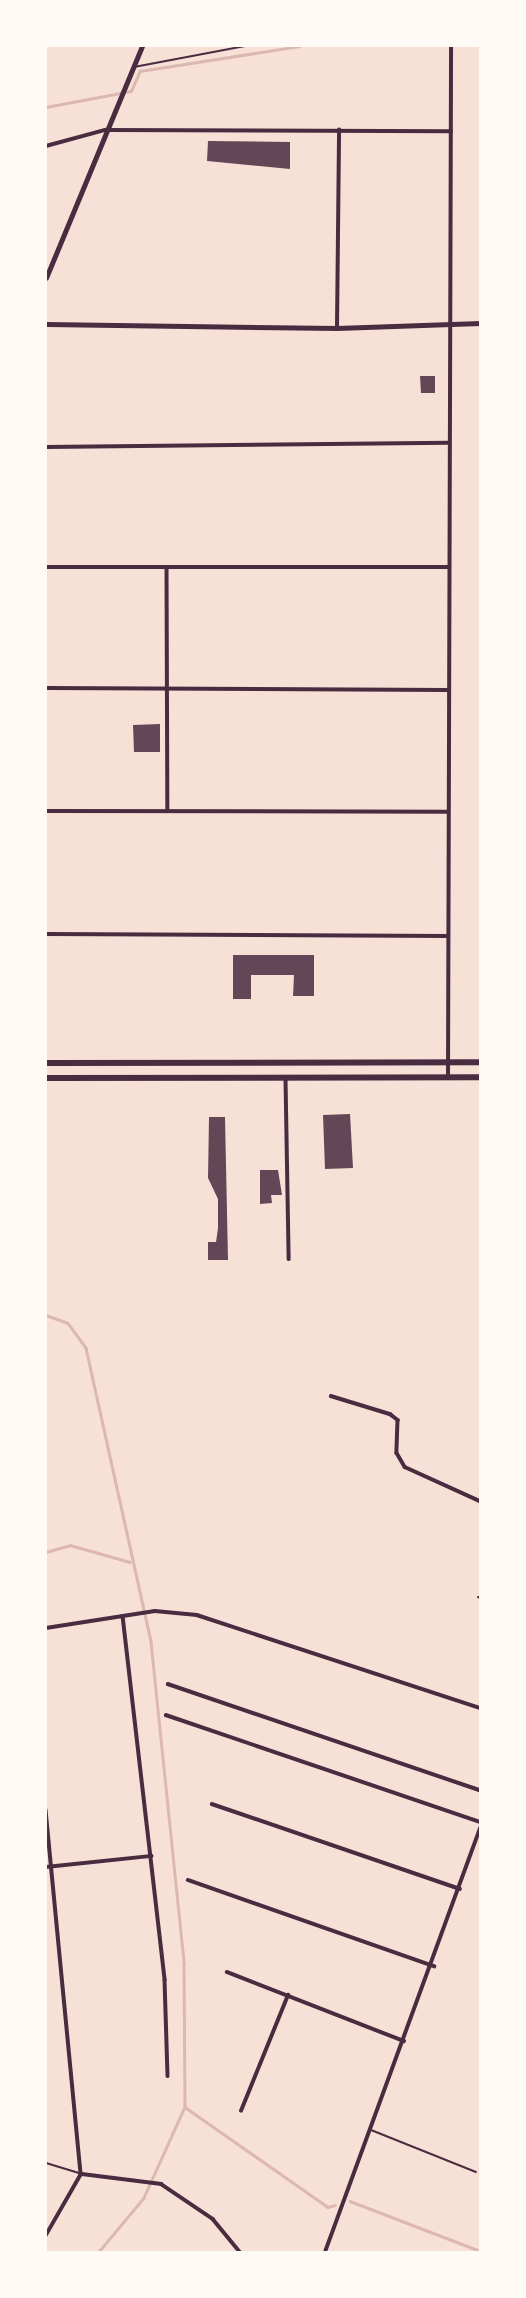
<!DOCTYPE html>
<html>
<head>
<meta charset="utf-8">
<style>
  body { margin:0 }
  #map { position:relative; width:526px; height:2298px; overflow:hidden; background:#f7e1d7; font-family:"PT Serif",serif }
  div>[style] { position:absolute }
  .stream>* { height:2.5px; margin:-1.25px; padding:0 1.25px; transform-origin:1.25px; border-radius:1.25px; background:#dcb8b0 }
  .building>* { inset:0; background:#644757 }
  .path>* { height:2px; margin:-1px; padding:0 1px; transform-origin:1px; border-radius:1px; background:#4a2c40 }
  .service>* { height:2px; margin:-1px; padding:0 1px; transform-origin:1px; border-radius:1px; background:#4a2c40 }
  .minor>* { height:3.5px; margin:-1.75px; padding:0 1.75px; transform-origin:1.75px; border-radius:1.75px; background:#4a2c40 }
  .tertiary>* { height:4.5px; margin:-2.25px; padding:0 2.25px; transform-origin:2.25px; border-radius:2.25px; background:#4a2c40 }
  .primary>* { height:6px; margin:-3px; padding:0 3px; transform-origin:3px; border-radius:3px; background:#4a2c40 }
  span { translate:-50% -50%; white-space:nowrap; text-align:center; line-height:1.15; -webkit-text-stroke:5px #fffaf5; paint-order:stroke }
  .frame { position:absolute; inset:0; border:47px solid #fffaf5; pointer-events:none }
</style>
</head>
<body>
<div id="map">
  <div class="stream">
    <div style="left:46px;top:107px;width:86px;rotate:-10.7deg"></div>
    <div style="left:131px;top:91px;width:22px;rotate:-66deg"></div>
    <div style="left:140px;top:71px;width:161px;rotate:-8.9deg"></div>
    <div style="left:46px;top:1315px;width:23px;rotate:20deg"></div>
    <div style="left:68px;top:1323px;width:31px;rotate:54deg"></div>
    <div style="left:86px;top:1348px;width:301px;rotate:77.5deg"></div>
    <div style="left:151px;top:1642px;width:323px;rotate:84.1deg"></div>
    <div style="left:184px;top:1963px;width:144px;rotate:89.6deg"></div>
    <div style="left:185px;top:2107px;width:100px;rotate:114.3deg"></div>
    <div style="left:144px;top:2198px;width:70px;rotate:129.8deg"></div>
    <div style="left:46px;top:1552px;width:25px;rotate:-16deg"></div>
    <div style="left:70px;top:1545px;width:62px;rotate:15.8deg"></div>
    <div style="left:185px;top:2107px;width:174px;rotate:35deg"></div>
    <div style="left:328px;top:2207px;width:7px;rotate:-16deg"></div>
    <div style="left:350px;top:2201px;width:139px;rotate:21deg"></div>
  </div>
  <div class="building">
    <div style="clip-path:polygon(208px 141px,290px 142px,290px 169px,207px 161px)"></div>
    <div style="clip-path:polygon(420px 376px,435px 376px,435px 393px,421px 393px)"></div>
    <div style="clip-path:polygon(160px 724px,160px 752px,134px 752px,133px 725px)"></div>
    <div style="clip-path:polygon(233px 955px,314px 955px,314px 996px,293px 996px,294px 975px,251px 975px,251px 999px,233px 999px)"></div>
    <div style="clip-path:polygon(350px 1114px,353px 1168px,325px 1169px,323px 1115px)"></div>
    <div style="clip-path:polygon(209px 1117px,225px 1117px,228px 1260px,208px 1260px,208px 1242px,216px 1242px,218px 1228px,218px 1199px,208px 1178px)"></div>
    <div style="clip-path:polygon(260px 1170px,278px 1170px,282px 1195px,271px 1195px,272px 1203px,260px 1204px)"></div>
  </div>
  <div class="path">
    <div style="left:478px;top:1597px;width:2px;rotate:27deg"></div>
  </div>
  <div class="service">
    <div style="left:134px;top:67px;width:113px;rotate:-10.7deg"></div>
    <div style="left:371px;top:2130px;width:113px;rotate:21.8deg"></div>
    <div style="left:46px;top:2163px;width:37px;rotate:17deg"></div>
  </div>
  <div class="minor">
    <div style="left:46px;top:146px;width:61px;rotate:-15.2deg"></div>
    <div style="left:105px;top:130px;width:346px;rotate:0.2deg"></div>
    <div style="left:337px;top:328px;width:198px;rotate:-89.4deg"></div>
    <div style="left:46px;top:447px;width:403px;rotate:-0.6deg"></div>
    <div style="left:46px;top:567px;width:403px"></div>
    <div style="left:167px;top:567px;width:243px;rotate:89.8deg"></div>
    <div style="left:46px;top:688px;width:402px;rotate:0.3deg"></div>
    <div style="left:46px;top:811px;width:402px;rotate:0.1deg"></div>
    <div style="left:46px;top:934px;width:402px;rotate:0.3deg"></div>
    <div style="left:448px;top:1077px;width:1031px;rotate:-89.83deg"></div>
    <div style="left:286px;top:1079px;width:180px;rotate:89deg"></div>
    <div style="left:331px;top:1396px;width:62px;rotate:17deg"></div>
    <div style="left:390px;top:1414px;width:10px;rotate:37deg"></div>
    <div style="left:398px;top:1420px;width:33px;rotate:92deg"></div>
    <div style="left:397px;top:1453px;width:16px;rotate:60deg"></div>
    <div style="left:405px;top:1467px;width:82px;rotate:24.4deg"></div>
    <div style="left:123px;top:1616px;width:366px;rotate:83.4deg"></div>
    <div style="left:165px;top:1980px;width:96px;rotate:88.2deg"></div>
    <div style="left:46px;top:1628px;width:110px;rotate:-8.9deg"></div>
    <div style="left:155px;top:1611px;width:42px;rotate:5.4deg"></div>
    <div style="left:197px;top:1615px;width:298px;rotate:18.2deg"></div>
    <div style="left:168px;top:1684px;width:330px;rotate:18.8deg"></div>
    <div style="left:166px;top:1715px;width:332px;rotate:18.8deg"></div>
    <div style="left:212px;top:1804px;width:262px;rotate:18.9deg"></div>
    <div style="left:46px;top:1810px;width:366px;rotate:84.5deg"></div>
    <div style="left:46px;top:1867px;width:106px;rotate:-6deg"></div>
    <div style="left:188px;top:1880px;width:261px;rotate:19.3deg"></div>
    <div style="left:227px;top:1972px;width:190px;rotate:21.3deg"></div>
    <div style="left:241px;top:2111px;width:125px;rotate:-67.9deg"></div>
    <div style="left:82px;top:2174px;width:80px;rotate:7.2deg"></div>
    <div style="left:161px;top:2184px;width:63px;rotate:33.9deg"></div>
    <div style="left:213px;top:2219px;width:43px;rotate:50.7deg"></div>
    <div style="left:46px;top:2235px;width:70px;rotate:-60.2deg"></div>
    <div style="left:325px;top:2252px;width:451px;rotate:-69.9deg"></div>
  </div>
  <div class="tertiary">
    <div style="left:46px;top:278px;width:251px;rotate:-67.5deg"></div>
    <div style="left:46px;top:324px;width:291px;rotate:0.8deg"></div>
    <div style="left:337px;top:328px;width:143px;rotate:-2deg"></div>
  </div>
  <div class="primary">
    <div style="left:46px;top:1063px;width:434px;rotate:-0.1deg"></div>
    <div style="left:46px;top:1078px;width:434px;rotate:-0.1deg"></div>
  </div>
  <div class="frame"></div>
</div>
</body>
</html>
